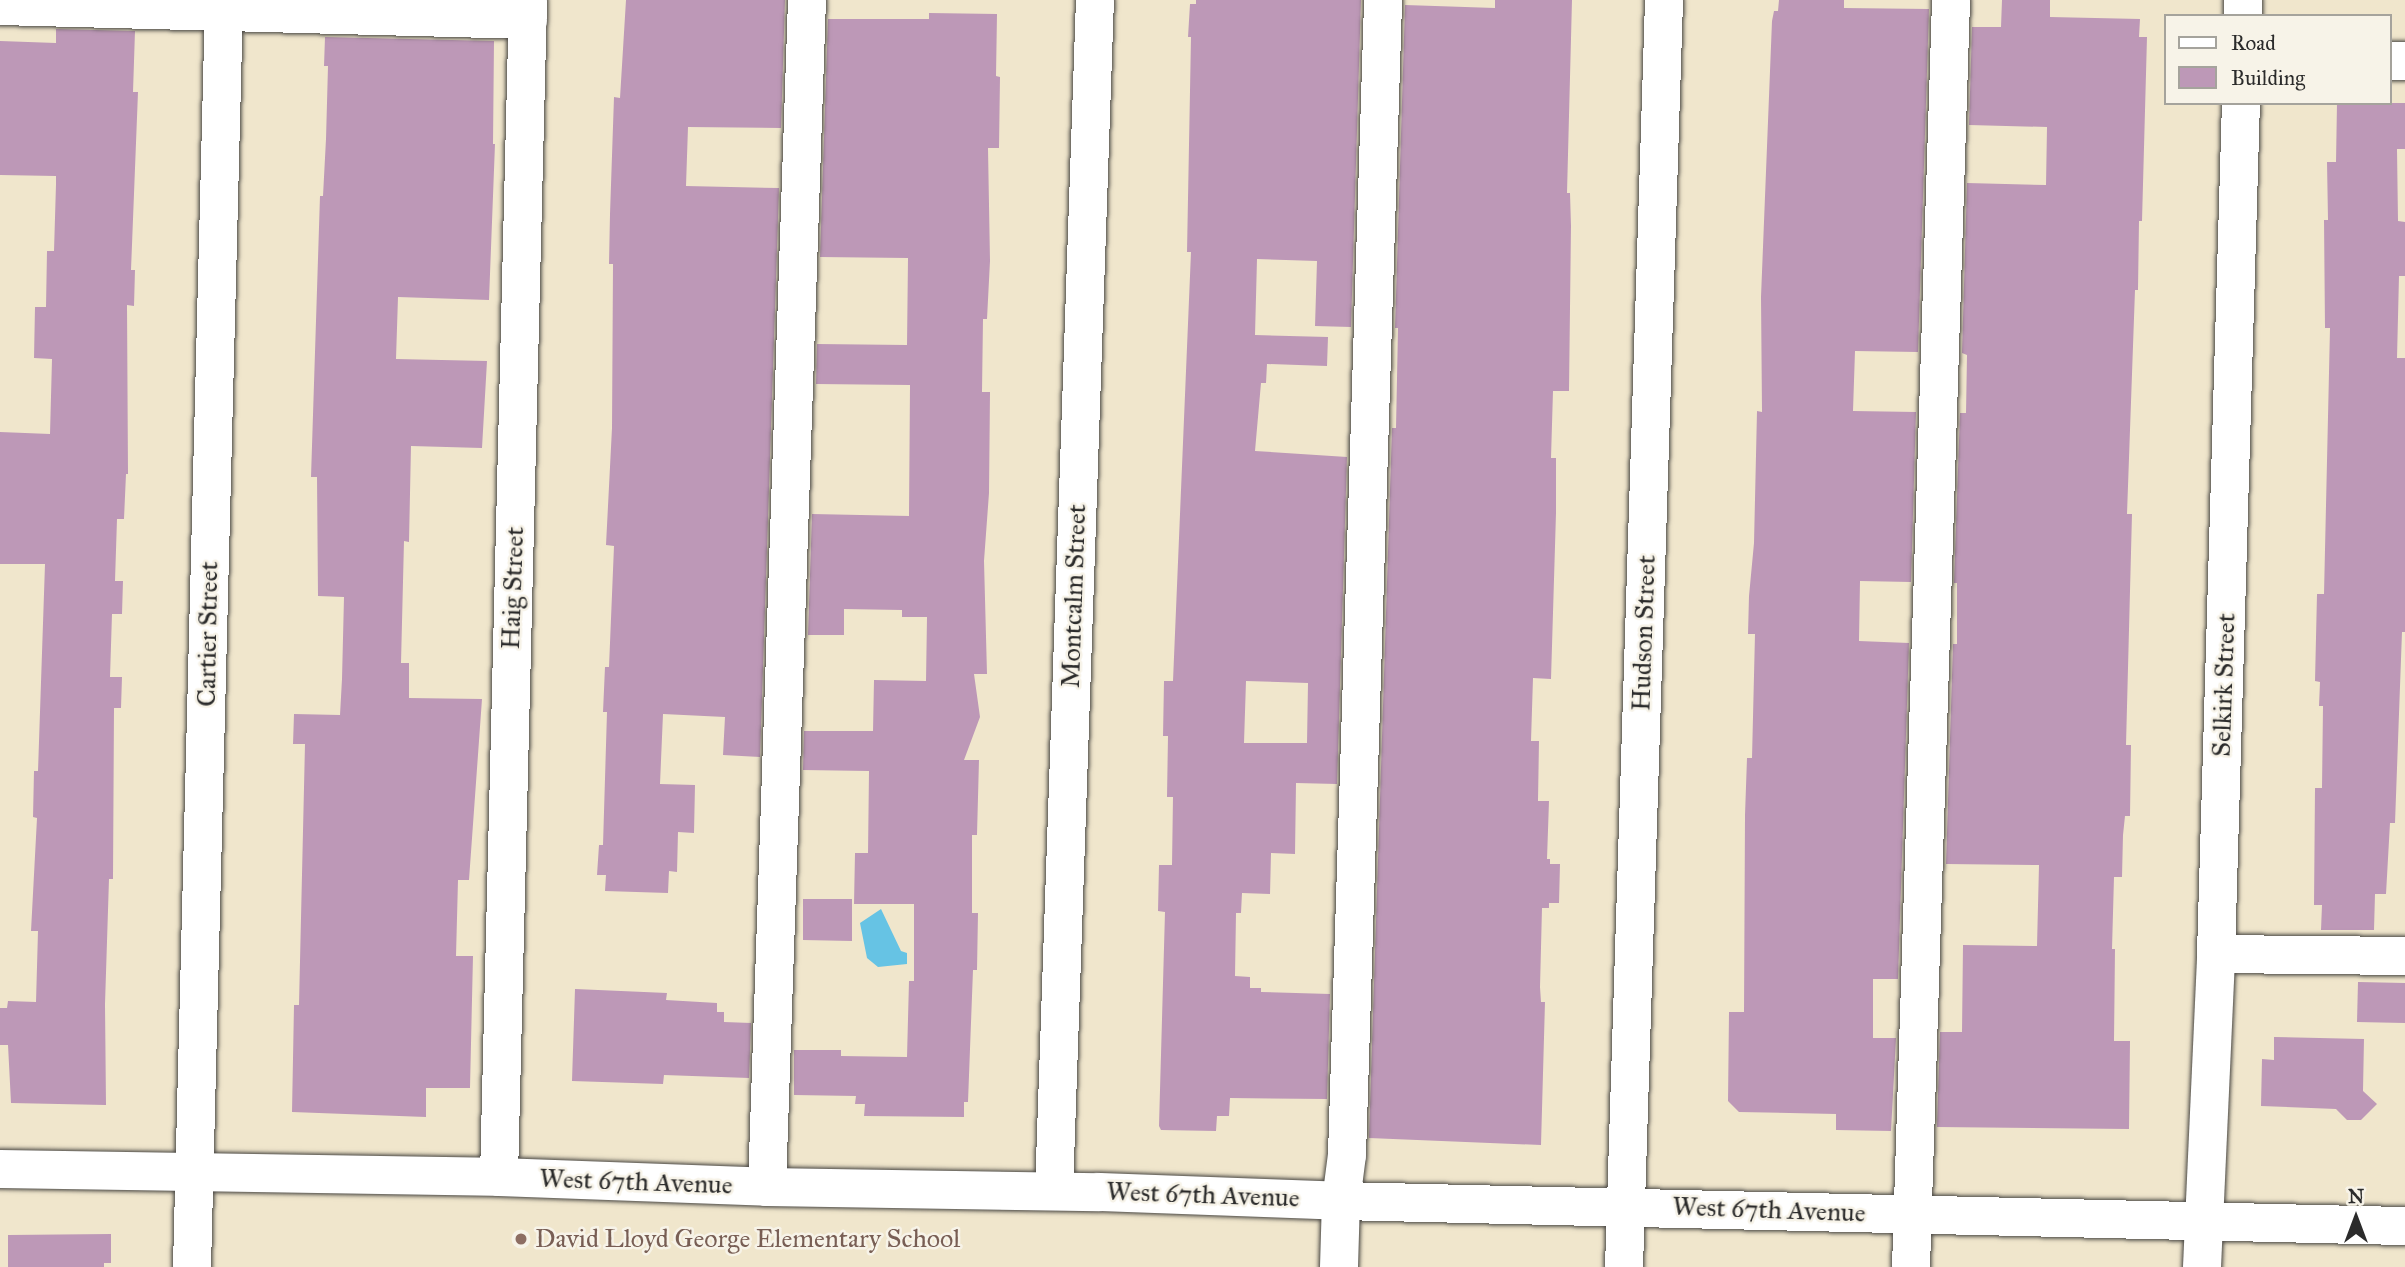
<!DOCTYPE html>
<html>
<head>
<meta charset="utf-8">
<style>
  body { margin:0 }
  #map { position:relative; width:2405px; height:1267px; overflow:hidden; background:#f0e6cc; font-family:"IM FELL Great Primer",serif }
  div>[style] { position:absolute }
  .water>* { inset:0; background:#66c3e4 }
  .building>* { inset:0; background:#bd98b7 }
  .roads { filter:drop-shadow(0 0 2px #494743) drop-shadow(0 0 2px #494743) }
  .minor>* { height:38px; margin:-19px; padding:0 19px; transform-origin:19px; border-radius:19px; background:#fff }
  .dots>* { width:19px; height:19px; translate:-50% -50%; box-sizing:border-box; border:4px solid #f7f3e8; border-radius:50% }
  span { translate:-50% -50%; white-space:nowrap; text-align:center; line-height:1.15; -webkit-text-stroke:5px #f7f3e8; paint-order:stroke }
  .street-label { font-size:26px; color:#2b2b2b }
  .education-label { font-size:26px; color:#785e54 }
  .left { translate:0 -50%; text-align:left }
  .legend { position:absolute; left:2164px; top:14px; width:228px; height:91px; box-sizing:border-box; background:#f7f3e8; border:2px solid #a5a39c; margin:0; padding:9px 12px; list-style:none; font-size:21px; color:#2b2b2b }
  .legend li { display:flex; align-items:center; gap:14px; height:35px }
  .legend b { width:35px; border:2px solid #a5a39c }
  .north { position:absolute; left:2321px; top:1183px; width:70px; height:70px; -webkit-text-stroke:5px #f7f3e8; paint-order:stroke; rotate:0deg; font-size:19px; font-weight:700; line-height:28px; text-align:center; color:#2b2b2b }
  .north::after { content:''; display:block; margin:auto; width:24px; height:32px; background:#2b2b2b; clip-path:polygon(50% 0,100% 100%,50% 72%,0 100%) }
</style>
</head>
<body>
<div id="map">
  <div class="water">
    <div style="clip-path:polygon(881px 909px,901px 951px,907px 953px,907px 964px,878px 967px,867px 958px,860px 923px)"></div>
  </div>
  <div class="building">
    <div style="clip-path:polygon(626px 0,785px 0,781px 128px,688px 127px,686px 186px,779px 188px,760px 757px,723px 755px,725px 717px,663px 714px,660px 784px,695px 785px,694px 833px,678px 832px,677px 872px,669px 871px,668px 893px,605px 891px,606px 875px,597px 875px,599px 845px,603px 845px,607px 712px,603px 712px,605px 667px,609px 667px,614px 546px,606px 545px,612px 428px,613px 264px,609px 264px,610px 214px,614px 97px,620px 98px)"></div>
    <div style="clip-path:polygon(evenodd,1196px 0,1361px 0,1351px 327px,1315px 326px,1317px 261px,1257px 259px,1255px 335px,1328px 337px,1327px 366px,1267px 364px,1266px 383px,1261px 383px,1255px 451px,1347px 457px,1337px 784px,1296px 783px,1295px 854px,1271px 853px,1270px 894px,1242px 893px,1241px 913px,1236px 913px,1235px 976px,1250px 977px,1250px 988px,1261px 988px,1261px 992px,1330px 994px,1327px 1099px,1230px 1098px,1229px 1116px,1217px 1116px,1216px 1131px,1161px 1130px,1159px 1126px,1165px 912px,1158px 911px,1159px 865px,1172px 865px,1173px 797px,1167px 797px,1168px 736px,1163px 736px,1164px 681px,1173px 681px,1191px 252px,1187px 252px,1191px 37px,1188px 37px,1190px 4px,1196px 4px,1196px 0,1246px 681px,1308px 683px,1307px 743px,1244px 743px,1246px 681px)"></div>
    <div style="clip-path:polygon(1495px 0,1572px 0,1567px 193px,1570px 193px,1571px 226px,1569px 391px,1553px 391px,1551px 458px,1556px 458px,1556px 513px,1551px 679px,1533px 678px,1531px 741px,1539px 741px,1538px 801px,1549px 801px,1547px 859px,1550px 859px,1550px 864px,1560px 864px,1559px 903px,1549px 903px,1549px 908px,1542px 908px,1540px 987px,1541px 1002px,1545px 1002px,1541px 1145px,1369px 1138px,1392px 428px,1396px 428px,1398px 328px,1395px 328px,1405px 5px,1495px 8px)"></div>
    <div style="clip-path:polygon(1779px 0,1844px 0,1844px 8px,1929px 9px,1918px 352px,1855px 351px,1853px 411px,1916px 412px,1911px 582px,1860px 581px,1859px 641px,1909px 643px,1898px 979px,1873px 979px,1873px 1038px,1896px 1038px,1891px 1131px,1836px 1130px,1836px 1114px,1739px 1112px,1728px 1101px,1729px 1012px,1744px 1012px,1745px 815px,1747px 758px,1752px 758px,1755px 634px,1748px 634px,1749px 596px,1754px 543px,1757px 411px,1762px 412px,1761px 297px,1772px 21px,1774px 11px,1778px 11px)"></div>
    <div style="clip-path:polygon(2002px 0,2050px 0,2050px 17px,2140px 19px,2139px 37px,2147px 37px,2142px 221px,2139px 221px,2138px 290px,2135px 290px,2127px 514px,2132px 514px,2126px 745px,2131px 745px,2130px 816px,2125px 816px,2123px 835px,2122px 877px,2114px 877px,2112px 949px,2115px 949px,2114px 1041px,2130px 1041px,2129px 1129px,1937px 1127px,1940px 1032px,1962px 1032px,1963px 945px,2037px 946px,2039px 865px,1946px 864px,1953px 644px,1957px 644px,1957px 583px,1954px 583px,1960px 413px,1966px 413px,1967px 355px,1962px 353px,1967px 183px,2046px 185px,2047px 127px,1969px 125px,1972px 27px,2001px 27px)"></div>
    <div style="clip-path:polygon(929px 13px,997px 14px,996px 76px,1000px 77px,999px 148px,988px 148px,990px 261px,987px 319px,983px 319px,982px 392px,990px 392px,989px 493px,984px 561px,987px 674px,974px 674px,980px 717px,964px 760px,979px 760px,977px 835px,972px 835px,972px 913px,978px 913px,977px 970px,973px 970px,968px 1102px,964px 1102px,964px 1117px,864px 1116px,865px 1104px,855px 1104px,856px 1096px,794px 1095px,794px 1050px,841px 1050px,841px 1056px,907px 1057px,909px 981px,914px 981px,914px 904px,854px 904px,855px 853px,868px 853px,869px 771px,803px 770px,804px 731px,873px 731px,874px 680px,926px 681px,927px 617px,902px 617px,902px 610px,844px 609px,844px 635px,808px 635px,812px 514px,909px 516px,910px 385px,816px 384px,817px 344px,907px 345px,908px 258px,820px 257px,828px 19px,929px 19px)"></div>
    <div style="clip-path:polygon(56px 29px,135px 31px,133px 92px,138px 92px,131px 270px,135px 270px,134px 306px,127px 305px,128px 474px,126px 474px,124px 519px,117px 519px,115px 581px,123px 581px,122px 614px,112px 614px,110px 677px,122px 677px,121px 708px,114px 708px,113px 879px,109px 879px,105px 1004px,106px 1105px,11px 1103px,8px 1045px,0 1045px,0 1008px,7px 1008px,8px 1001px,36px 1002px,38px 931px,31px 931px,37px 818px,33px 817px,34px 771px,38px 771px,45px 564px,0 564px,0 432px,50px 434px,52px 359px,34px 358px,35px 307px,46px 307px,47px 251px,54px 251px,56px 184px,56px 176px,0 175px,0 41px,56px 43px)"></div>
    <div style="clip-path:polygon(325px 37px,494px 41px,493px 144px,495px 144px,489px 300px,398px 297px,396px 359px,487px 361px,482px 448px,411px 446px,409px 542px,404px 541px,401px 663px,409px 663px,409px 698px,482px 699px,469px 880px,458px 880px,456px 956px,473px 956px,470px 1088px,426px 1088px,426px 1117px,292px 1112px,294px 1005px,299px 1005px,305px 744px,293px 744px,294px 714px,340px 715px,342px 679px,344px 597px,318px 596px,317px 477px,311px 477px,320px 196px,323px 196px,326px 139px,328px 66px,324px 66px)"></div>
    <div style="clip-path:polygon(2337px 103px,2405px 103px,2405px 149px,2397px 149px,2398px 221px,2405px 222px,2405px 276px,2399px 276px,2397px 358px,2405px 358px,2405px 632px,2402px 632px,2395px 823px,2390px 823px,2386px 894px,2375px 894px,2374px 930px,2321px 930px,2322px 905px,2314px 905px,2315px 788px,2322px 788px,2323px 706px,2319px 706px,2320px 682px,2315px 681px,2317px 594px,2324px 594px,2330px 328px,2325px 328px,2324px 220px,2328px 220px,2327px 162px,2336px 162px)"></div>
    <div style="clip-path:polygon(803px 899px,852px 899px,852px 941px,803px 940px)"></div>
    <div style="clip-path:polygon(2358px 982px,2405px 983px,2405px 1023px,2357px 1022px)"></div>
    <div style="clip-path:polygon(575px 989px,667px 993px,666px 1000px,717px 1003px,717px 1012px,724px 1012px,724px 1022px,751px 1023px,749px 1078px,664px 1075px,663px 1084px,572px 1081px)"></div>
    <div style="clip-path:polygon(2274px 1037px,2364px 1039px,2363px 1091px,2377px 1104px,2361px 1120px,2347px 1120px,2336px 1109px,2261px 1106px,2262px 1059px,2274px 1060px)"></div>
    <div style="clip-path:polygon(111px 1234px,111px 1263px,104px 1263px,104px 1267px,8px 1267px,8px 1235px)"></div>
  </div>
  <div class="roads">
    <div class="minor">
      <div style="left:0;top:6px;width:528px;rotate:1.52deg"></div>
      <div style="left:2243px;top:16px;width:16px;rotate:-90deg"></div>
      <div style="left:2389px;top:61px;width:16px"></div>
      <div style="left:2216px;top:954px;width:189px;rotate:0.6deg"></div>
      <div style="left:0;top:1169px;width:499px;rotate:0.9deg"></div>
      <div style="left:499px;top:1177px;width:268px;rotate:2.1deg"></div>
      <div style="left:767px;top:1187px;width:332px;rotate:0.9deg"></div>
      <div style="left:1099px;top:1192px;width:242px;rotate:2.1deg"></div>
      <div style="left:1341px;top:1201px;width:1064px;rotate:1.35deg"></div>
      <div style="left:499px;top:1177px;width:1177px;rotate:-88.59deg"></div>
      <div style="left:767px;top:1187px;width:1188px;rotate:-88.07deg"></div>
      <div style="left:1054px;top:1191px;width:1192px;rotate:-88.03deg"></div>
      <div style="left:192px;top:1267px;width:1267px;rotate:-88.55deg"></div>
      <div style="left:1339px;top:1267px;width:66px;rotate:-88.3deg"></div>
      <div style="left:1341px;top:1201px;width:46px;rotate:-82.6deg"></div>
      <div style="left:1347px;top:1155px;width:1156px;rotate:-88.21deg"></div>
      <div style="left:1624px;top:1267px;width:1268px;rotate:-88.19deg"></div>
      <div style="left:1911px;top:1267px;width:1268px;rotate:-88.19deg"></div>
      <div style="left:2202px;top:1267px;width:313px;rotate:-87.4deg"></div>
      <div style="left:2216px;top:954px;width:851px;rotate:-88.32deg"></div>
    </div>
  </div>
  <div class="dots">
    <div style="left:521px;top:1239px;background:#8d6e63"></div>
  </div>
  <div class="street-label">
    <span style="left:513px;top:588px;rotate:-88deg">Haig Street</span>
    <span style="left:1074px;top:596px;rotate:-88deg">Montcalm Street</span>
    <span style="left:1644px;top:633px;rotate:-88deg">Hudson Street</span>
    <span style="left:208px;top:634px;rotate:-89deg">Cartier Street</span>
    <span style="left:2224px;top:685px;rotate:-88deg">Selkirk Street</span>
    <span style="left:636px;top:1182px;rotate:2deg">West 67th Avenue</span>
    <span style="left:1203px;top:1195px;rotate:2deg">West 67th Avenue</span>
    <span style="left:1769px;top:1210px;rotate:2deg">West 67th Avenue</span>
  </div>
  <div class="education-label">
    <span class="left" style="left:535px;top:1239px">David Lloyd George Elementary School</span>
  </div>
  <ul class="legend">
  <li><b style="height:9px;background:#fff"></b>Road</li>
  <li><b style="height:19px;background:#bd98b7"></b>Building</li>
  </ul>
  <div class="north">N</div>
</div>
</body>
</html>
